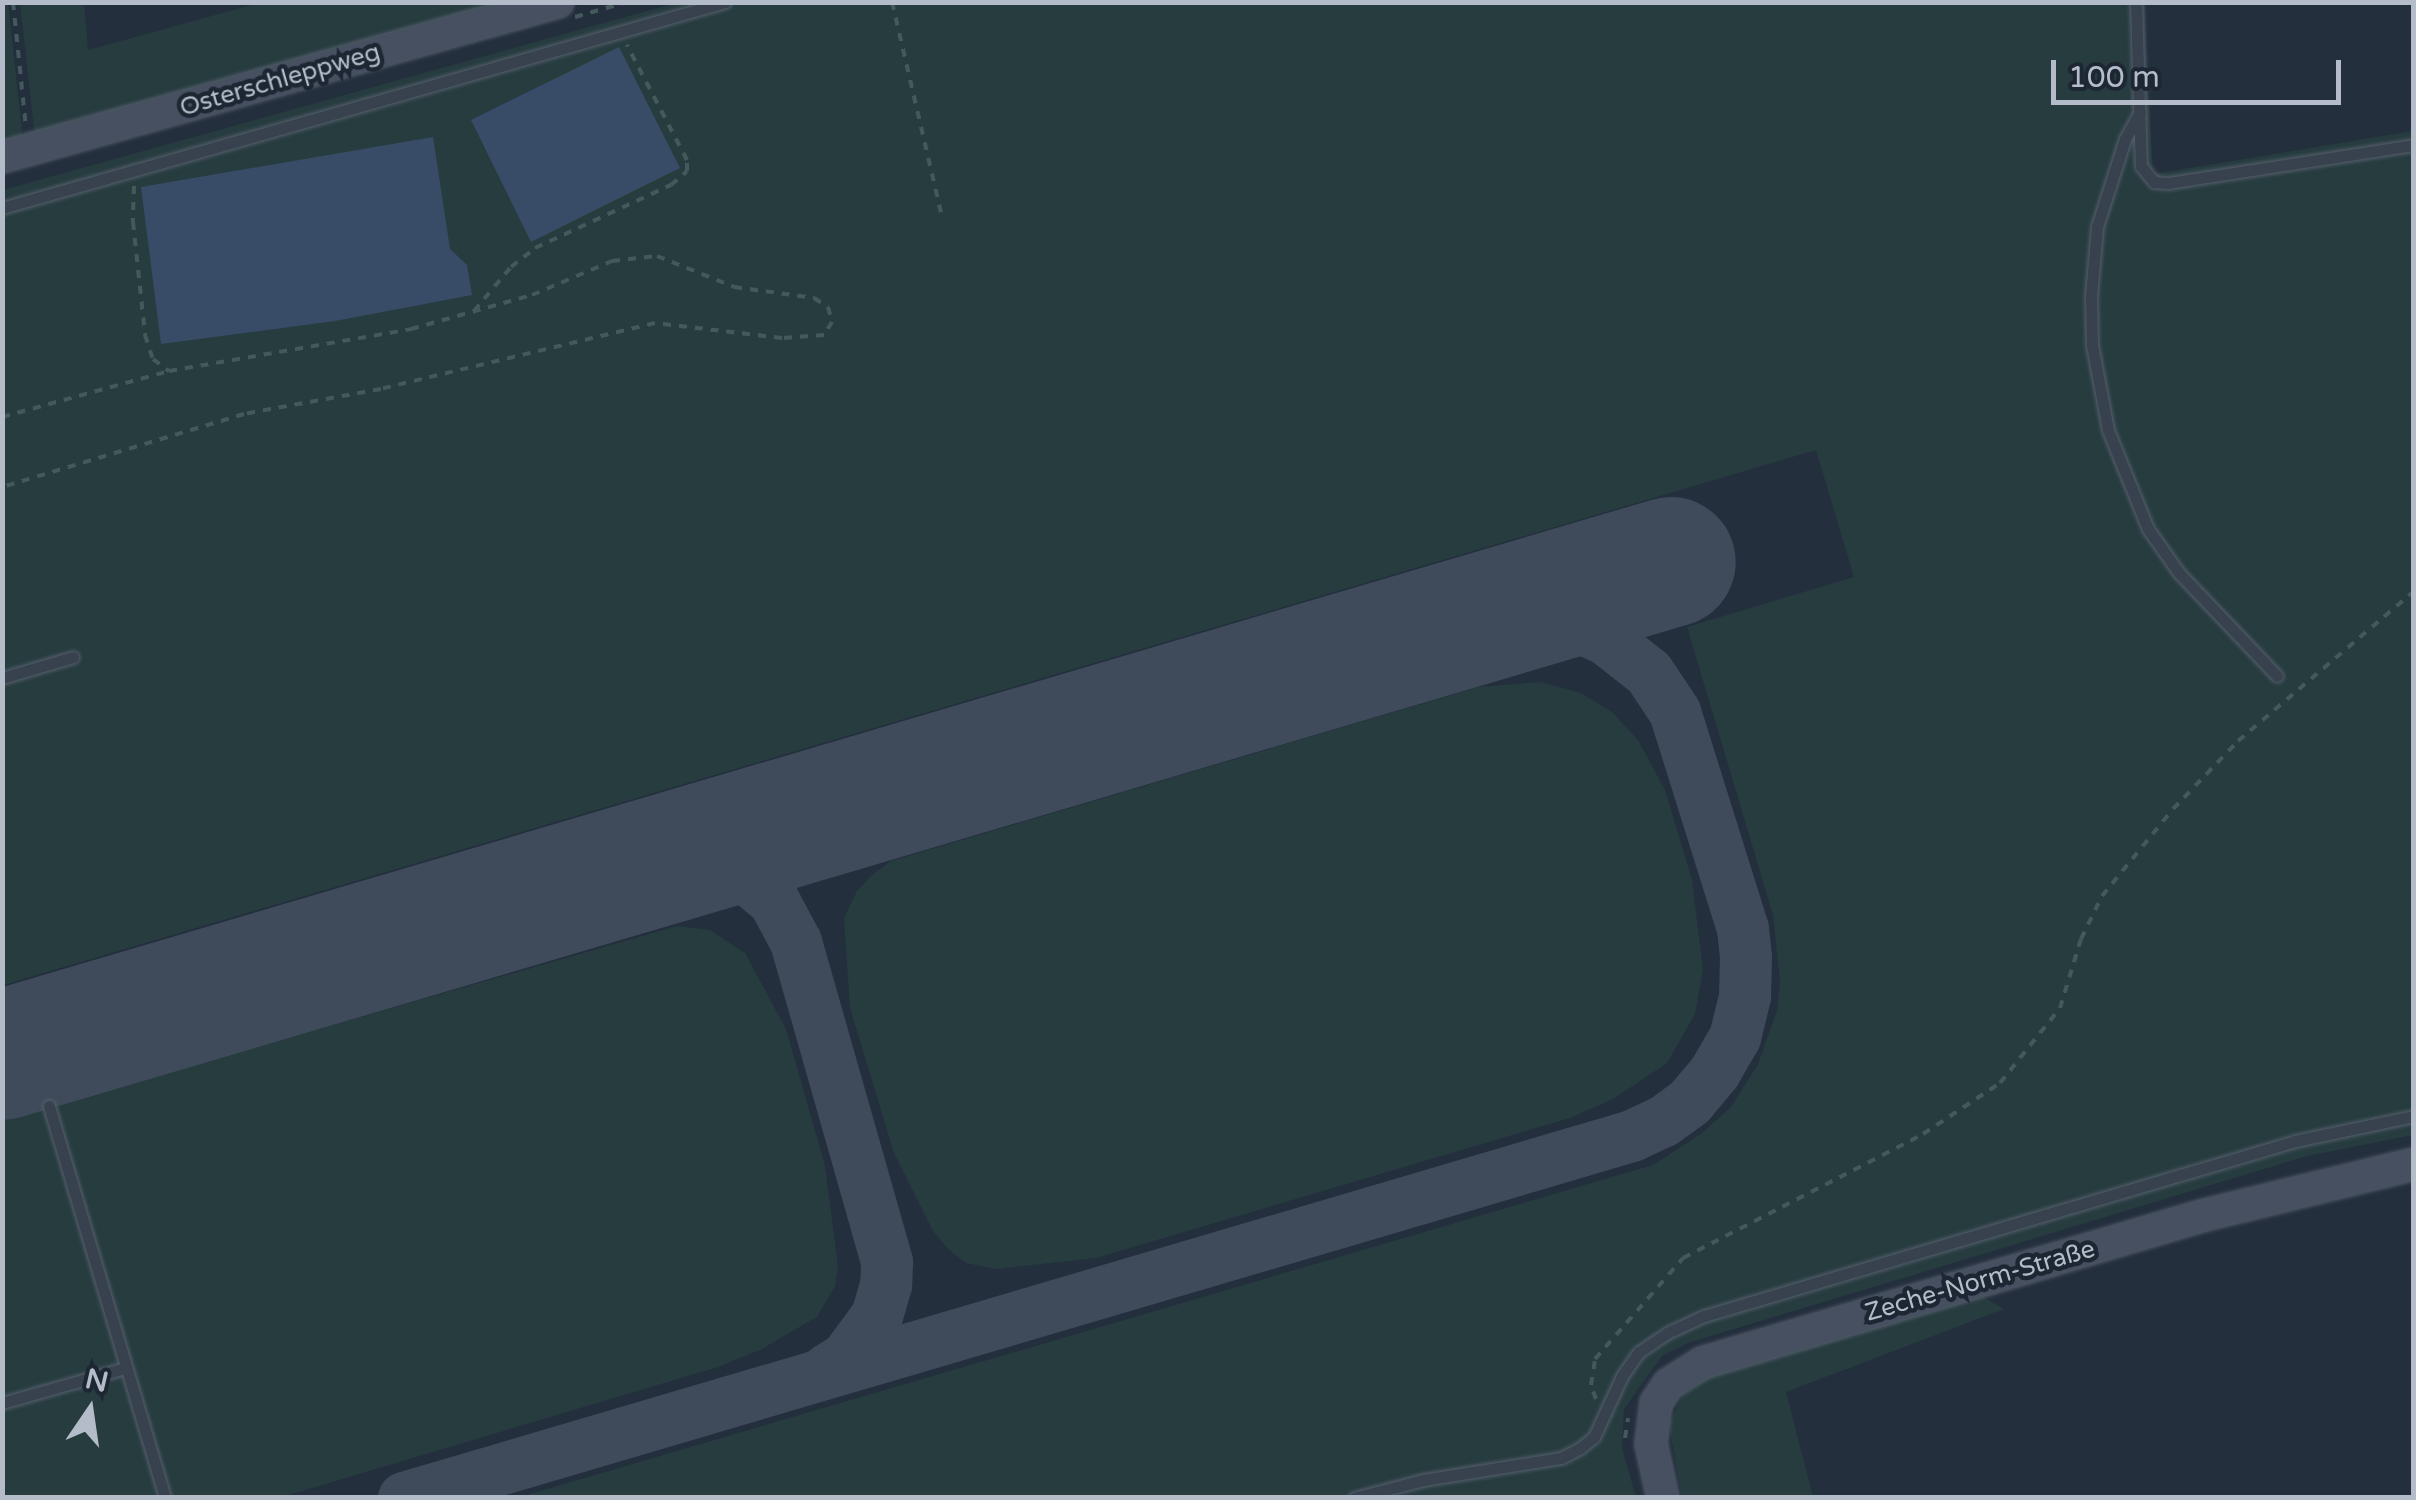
<!DOCTYPE html>
<html>
<head>
<meta charset="utf-8">
<style>
  body { margin:0 }
  #map { position:relative; width:2416px; height:1500px; overflow:hidden; background:#242f3e; font-family:"Varela Round",sans-serif }
  div>[style] { position:absolute }
  .green>* { inset:0; background:#263c3f }
  .water>* { inset:0; background:#394c67 }
  .taxiway>* { height:52px; margin:-26px; padding:0 26px; transform-origin:26px; border-radius:26px; background:#3f4a5a }
  .runway>* { height:130px; margin:-65px; padding:0 65px; transform-origin:65px; border-radius:65px; background:#3f4a5a }
  .path>* { height:4px; margin-top:-2px; transform-origin:0; background:repeating-linear-gradient(90deg,#44595c 0 8px,transparent 0 16px) }
  .roads { filter:drop-shadow(0 0 2px #565f6c) drop-shadow(0 0 2px #565f6c) }
  .lane>* { height:11px; margin:-5.5px; padding:0 5.5px; transform-origin:5.5px; border-radius:5.5px; background:#38414e }
  .secondary>* { height:30px; margin:-15px; padding:0 15px; transform-origin:15px; border-radius:15px; background:#465061 }
  span { translate:-50% -50%; white-space:nowrap; text-align:center; line-height:1.15; -webkit-text-stroke:9px #1d2633; paint-order:stroke }
  .street-label { font-size:25px; color:#b4bcc9 }
  .frame { position:absolute; inset:0; border:5px solid #b4bcc9; pointer-events:none }
  .north { position:absolute; left:40px; top:1360px; width:100px; height:100px; -webkit-text-stroke:8px #1d2633; paint-order:stroke; rotate:13deg; font-size:28px; font-weight:700; line-height:40px; text-align:center; color:#b4bcc9 }
  .north::after { content:''; display:block; margin:auto; width:35px; height:45px; background:#b4bcc9; clip-path:polygon(50% 0,100% 100%,50% 72%,0 100%) }
  .scale { position:absolute; left:2051px; top:60px; width:290px; height:45px; box-sizing:border-box; border:5px solid #b4bcc9; border-top:0; padding-left:12px; font-size:30px; line-height:35px; white-space:nowrap; color:#b4bcc9; -webkit-text-stroke:8px #1d2633; paint-order:stroke }
</style>
</head>
<body>
<div id="map">
  <div class="green">
    <div style="clip-path:polygon(8px 2px,23px 141px,3px 147px,2px 3px)"></div>
    <div style="clip-path:polygon(679px 2px,2144px 3px,2153px 174px,2413px 131px,2413px 1135px,2307px 1156px,1688px 1343px,1662px 1356px,1624px 1409px,1622px 1448px,1636px 1497px,520px 1497px,1653px 1165px,1701px 1134px,1731px 1107px,1758px 1064px,1777px 1011px,1780px 981px,1773px 915px,1687px 627px,1854px 577px,1816px 450px,3px 985px,3px 190px)"></div>
    <div style="clip-path:polygon(20px 3px,84px 3px,88px 50px,259px 3px,522px 3px,35px 138px)"></div>
    <div style="clip-path:polygon(1540px 682px,1581px 693px,1612px 712px,1638px 740px,1665px 790px,1692px 880px,1703px 970px,1695px 1014px,1667px 1063px,1613px 1099px,1570px 1118px,1096px 1258px,996px 1269px,966px 1263px,948px 1249px,933px 1231px,894px 1153px,850px 1008px,844px 918px,857px 891px,872px 875px,891px 861px,1479px 687px)"></div>
    <div style="clip-path:polygon(677px 926px,710px 930px,745px 953px,786px 1029px,825px 1166px,838px 1266px,835px 1286px,817px 1317px,760px 1350px,718px 1367px,282px 1497px,3px 1498px,3px 1120px)"></div>
    <div style="clip-path:polygon(1980px 1295px,2004px 1309px,1786px 1392px,1813px 1497px,1682px 1497px,1669px 1425px,1683px 1395px,1712px 1375px)"></div>
  </div>
  <div class="water">
    <div style="clip-path:polygon(619px 47px,680px 168px,531px 242px,471px 120px)"></div>
    <div style="clip-path:polygon(433px 137px,450px 249px,467px 265px,472px 295px,335px 321px,161px 344px,141px 187px)"></div>
  </div>
  <div class="taxiway">
    <div style="left:632px;top:869px;width:61px;rotate:-8.5deg"></div>
    <div style="left:692px;top:860px;width:50px;rotate:15.2deg"></div>
    <div style="left:740px;top:873px;width:44px;rotate:39.5deg"></div>
    <div style="left:774px;top:901px;width:47px;rotate:61.8deg"></div>
    <div style="left:796px;top:942px;width:333px;rotate:74.1deg"></div>
    <div style="left:887px;top:1262px;width:23px;rotate:92deg"></div>
    <div style="left:886px;top:1285px;width:32px;rotate:106deg"></div>
    <div style="left:877px;top:1316px;width:52px;rotate:126.4deg"></div>
    <div style="left:846px;top:1358px;width:22px;rotate:148deg"></div>
    <div style="left:404px;top:1498px;width:1280px;rotate:-16.42deg"></div>
    <div style="left:1632px;top:1136px;width:35px;rotate:-25deg"></div>
    <div style="left:1664px;top:1121px;width:32px;rotate:-36deg"></div>
    <div style="left:1690px;top:1102px;width:39px;rotate:-50deg"></div>
    <div style="left:1715px;top:1072px;width:39px;rotate:-60deg"></div>
    <div style="left:1735px;top:1038px;width:42px;rotate:-76.3deg"></div>
    <div style="left:1745px;top:997px;width:40px;rotate:-88.6deg"></div>
    <div style="left:1746px;top:957px;width:28px;rotate:-96deg"></div>
    <div style="left:1743px;top:929px;width:227px;rotate:-107.4deg"></div>
    <div style="left:1675px;top:712px;width:47px;rotate:-123.7deg"></div>
    <div style="left:1649px;top:673px;width:53px;rotate:-141.8deg"></div>
    <div style="left:1607px;top:640px;width:21px;rotate:-155deg"></div>
    <div style="left:1588px;top:631px;width:22px;rotate:-158deg"></div>
    <div style="left:1568px;top:623px;width:49px;rotate:-171.9deg"></div>
    <div style="left:1519px;top:616px;width:49px;rotate:174.2deg"></div>
  </div>
  <div class="runway">
    <div style="left:2px;top:1055px;width:1740px;rotate:-16.46deg"></div>
  </div>
  <div class="path">
    <div style="left:13px;top:2px;width:126px;rotate:84.1deg"></div>
    <div style="left:892px;top:2px;width:221px;rotate:76.9deg"></div>
    <div style="left:575px;top:17px;width:54px;rotate:-16.1deg"></div>
    <div style="left:134px;top:186px;width:36px;rotate:92deg"></div>
    <div style="left:133px;top:222px;width:114px;rotate:83.9deg"></div>
    <div style="left:145px;top:335px;width:25px;rotate:72deg"></div>
    <div style="left:153px;top:359px;width:20px;rotate:37deg"></div>
    <div style="left:474px;top:311px;width:57px;rotate:-49.9deg"></div>
    <div style="left:511px;top:267px;width:31px;rotate:-38deg"></div>
    <div style="left:535px;top:248px;width:150px;rotate:-24.9deg"></div>
    <div style="left:671px;top:185px;width:21px;rotate:-41deg"></div>
    <div style="left:687px;top:171px;width:11px;rotate:-90deg"></div>
    <div style="left:687px;top:160px;width:130px;rotate:-117.6deg"></div>
    <div style="left:2px;top:417px;width:173px;rotate:-15.4deg"></div>
    <div style="left:169px;top:371px;width:246px;rotate:-9.8deg"></div>
    <div style="left:411px;top:329px;width:126px;rotate:-15.7deg"></div>
    <div style="left:532px;top:295px;width:87px;rotate:-23deg"></div>
    <div style="left:612px;top:261px;width:45px;rotate:-6.3deg"></div>
    <div style="left:657px;top:256px;width:83px;rotate:21.9deg"></div>
    <div style="left:734px;top:287px;width:81px;rotate:7.8deg"></div>
    <div style="left:814px;top:298px;width:17px;rotate:33deg"></div>
    <div style="left:828px;top:307px;width:16px;rotate:75deg"></div>
    <div style="left:832px;top:322px;width:15px;rotate:122deg"></div>
    <div style="left:824px;top:335px;width:42px;rotate:175.9deg"></div>
    <div style="left:782px;top:338px;width:128px;rotate:-173.3deg"></div>
    <div style="left:655px;top:323px;width:282px;rotate:166.5deg"></div>
    <div style="left:381px;top:389px;width:139px;rotate:169.7deg"></div>
    <div style="left:244px;top:414px;width:253px;rotate:163.2deg"></div>
    <div style="left:1596px;top:1399px;width:15px;rotate:-110deg"></div>
    <div style="left:1591px;top:1385px;width:26px;rotate:-81deg"></div>
    <div style="left:1595px;top:1359px;width:134px;rotate:-48.9deg"></div>
    <div style="left:1683px;top:1258px;width:270px;rotate:-27.3deg"></div>
    <div style="left:1923px;top:1134px;width:92px;rotate:-33.5deg"></div>
    <div style="left:2000px;top:1083px;width:96px;rotate:-51.3deg"></div>
    <div style="left:2060px;top:1008px;width:72px;rotate:-73.1deg"></div>
    <div style="left:2081px;top:939px;width:48px;rotate:-64deg"></div>
    <div style="left:2102px;top:896px;width:112px;rotate:-50.8deg"></div>
    <div style="left:2173px;top:809px;width:94px;rotate:-46.3deg"></div>
    <div style="left:2238px;top:741px;width:231px;rotate:-40.4deg"></div>
    <div style="left:1625px;top:1438px;width:20px;rotate:-81deg"></div>
  </div>
  <div class="roads">
    <div class="lane">
      <div style="left:2136px;top:2px;width:164px;rotate:88.3deg"></div>
      <div style="left:2141px;top:166px;width:21px;rotate:51deg"></div>
      <div style="left:2154px;top:182px;width:14px;rotate:4deg"></div>
      <div style="left:2168px;top:183px;width:249px;rotate:-8.8deg"></div>
      <div style="left:2140px;top:112px;width:31px;rotate:119deg"></div>
      <div style="left:2125px;top:139px;width:92px;rotate:107.7deg"></div>
      <div style="left:2097px;top:227px;width:69px;rotate:95deg"></div>
      <div style="left:2091px;top:296px;width:49px;rotate:88.8deg"></div>
      <div style="left:2092px;top:345px;width:86px;rotate:79.3deg"></div>
      <div style="left:2108px;top:430px;width:107px;rotate:68deg"></div>
      <div style="left:2148px;top:529px;width:54px;rotate:54.8deg"></div>
      <div style="left:2179px;top:573px;width:142px;rotate:46.4deg"></div>
      <div style="left:2px;top:208px;width:752px;rotate:-15.9deg"></div>
      <div style="left:2px;top:678px;width:74px;rotate:-16.5deg"></div>
      <div style="left:49px;top:1106px;width:409px;rotate:73.5deg"></div>
      <div style="left:2px;top:1403px;width:128px;rotate:-15.9deg"></div>
      <div style="left:1354px;top:1498px;width:71px;rotate:-14.6deg"></div>
      <div style="left:1423px;top:1480px;width:140px;rotate:-9.1deg"></div>
      <div style="left:1561px;top:1458px;width:20px;rotate:-27deg"></div>
      <div style="left:1579px;top:1449px;width:19px;rotate:-39deg"></div>
      <div style="left:1594px;top:1437px;width:67px;rotate:-65.3deg"></div>
      <div style="left:1622px;top:1376px;width:29px;rotate:-55deg"></div>
      <div style="left:1639px;top:1352px;width:34px;rotate:-34deg"></div>
      <div style="left:1667px;top:1333px;width:41px;rotate:-24.7deg"></div>
      <div style="left:1704px;top:1316px;width:616px;rotate:-16.49deg"></div>
      <div style="left:2295px;top:1141px;width:122px;rotate:-11.9deg"></div>
    </div>
    <div class="secondary">
      <div style="left:2px;top:157px;width:577px;rotate:-15.58deg"></div>
      <div style="left:1663px;top:1498px;width:55px;rotate:-102.5deg"></div>
      <div style="left:1651px;top:1444px;width:41px;rotate:-83deg"></div>
      <div style="left:1656px;top:1403px;width:23px;rotate:-56deg"></div>
      <div style="left:1669px;top:1384px;width:39px;rotate:-32deg"></div>
      <div style="left:1702px;top:1363px;width:524px;rotate:-16.4deg"></div>
      <div style="left:2205px;top:1215px;width:215px;rotate:-13.7deg"></div>
    </div>
  </div>
  <div class="street-label">
    <span style="left:280px;top:80px;rotate:-16deg">Osterschleppweg</span>
    <span style="left:1980px;top:1281px;rotate:-16deg">Zeche-Norm-Straße</span>
  </div>
  <div class="frame"></div>
  <div class="north">N</div>
  <div class="scale">100 m</div>
</div>
</body>
</html>
